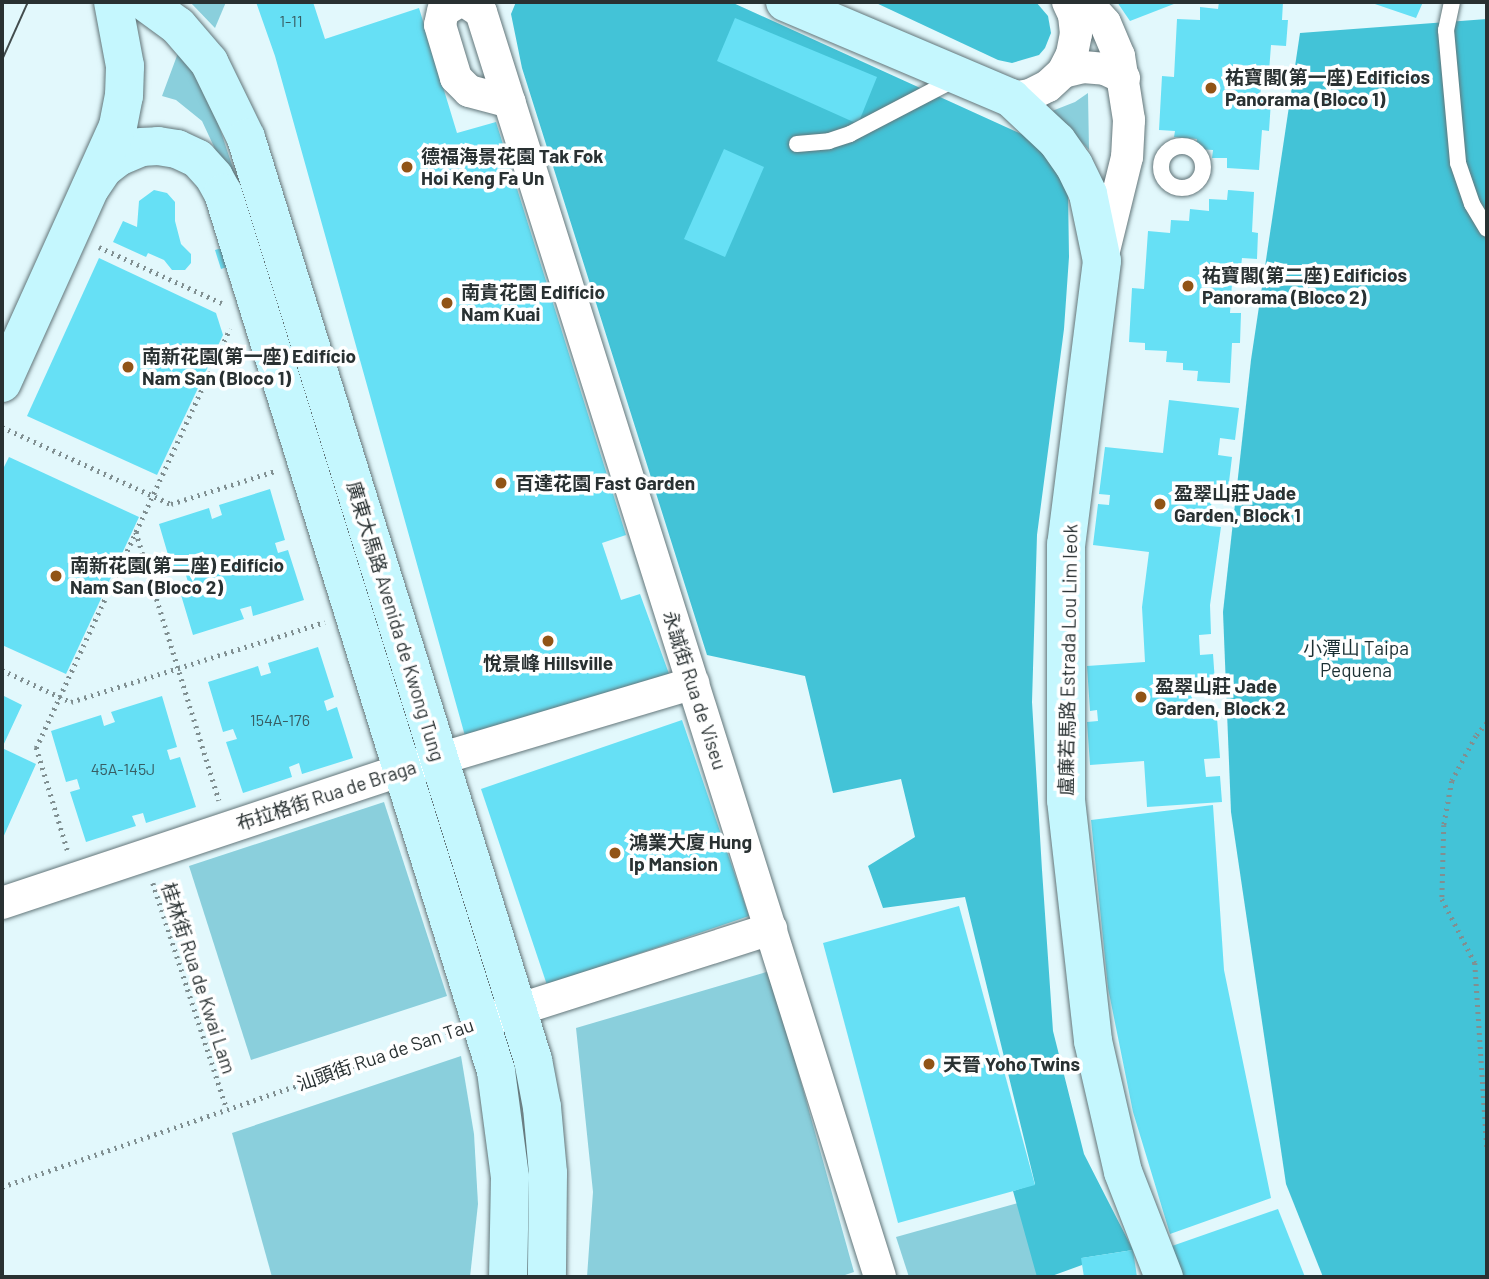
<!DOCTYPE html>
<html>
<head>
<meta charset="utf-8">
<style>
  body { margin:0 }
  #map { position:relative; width:1489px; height:1279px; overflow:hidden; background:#e2f8fc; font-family:Barlow,"Noto Sans SC",sans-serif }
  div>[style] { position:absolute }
  .green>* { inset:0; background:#8acfdc }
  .forest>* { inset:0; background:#43c3d7 }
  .building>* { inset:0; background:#66e0f5 }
  .path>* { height:4.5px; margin-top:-2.25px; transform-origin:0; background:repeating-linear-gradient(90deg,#808f91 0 2px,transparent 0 7px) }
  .roads { filter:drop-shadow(0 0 2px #63767a) drop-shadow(0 0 2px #63767a) }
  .lane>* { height:16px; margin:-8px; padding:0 8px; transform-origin:8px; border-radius:8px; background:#fff }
  .lane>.ring { margin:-8px; padding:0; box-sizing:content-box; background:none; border:16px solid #fff; border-radius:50% }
  .street>* { height:32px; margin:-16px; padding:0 16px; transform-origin:16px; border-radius:16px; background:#fff }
  .secondary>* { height:38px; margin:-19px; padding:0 19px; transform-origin:19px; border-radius:19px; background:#c5f7fe }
  .tram>* { height:2px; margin:-1px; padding:0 1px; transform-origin:1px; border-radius:1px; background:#424c4d }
  .dots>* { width:19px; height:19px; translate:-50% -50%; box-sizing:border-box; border:4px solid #fff; border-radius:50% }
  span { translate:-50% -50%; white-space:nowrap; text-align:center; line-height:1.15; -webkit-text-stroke:7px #fff; paint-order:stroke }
  .number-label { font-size:16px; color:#385d63 }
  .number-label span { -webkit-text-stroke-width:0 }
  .poi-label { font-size:19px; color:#293132; font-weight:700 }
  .left { translate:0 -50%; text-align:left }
  .street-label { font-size:19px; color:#293132 }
  .park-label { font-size:19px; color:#1c3135 }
  .frame { position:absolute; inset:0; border:4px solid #293132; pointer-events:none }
</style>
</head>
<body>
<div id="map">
  <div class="green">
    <div style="clip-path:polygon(190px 2px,226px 2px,215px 28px)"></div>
    <div style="clip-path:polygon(178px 53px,207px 90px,397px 660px,291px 389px,216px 151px,202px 121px,176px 100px,162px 96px)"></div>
    <div style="clip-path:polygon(1088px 93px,1089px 150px,1052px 111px,1075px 102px)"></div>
    <div style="clip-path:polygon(384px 802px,447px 996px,251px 1060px,189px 866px)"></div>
    <div style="clip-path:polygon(770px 971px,854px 1272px,839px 1277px,587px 1277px,593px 1192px,576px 1028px)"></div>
    <div style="clip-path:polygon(461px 1056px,474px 1134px,478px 1204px,470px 1277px,272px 1277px,232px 1133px)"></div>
    <div style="clip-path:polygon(1029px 1200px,1053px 1277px,909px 1277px,896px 1237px)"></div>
  </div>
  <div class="forest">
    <div style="clip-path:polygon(516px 2px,731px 2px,1028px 137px,1051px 159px,1068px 192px,1069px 257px,1064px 329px,1037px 535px,1032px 702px,1042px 870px,1053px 1031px,1084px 1154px,1133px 1250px,1082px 1258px,1082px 1265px,1049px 1277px,1037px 1277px,1013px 1191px,1035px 1184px,965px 897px,883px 908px,868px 866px,915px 837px,901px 779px,833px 793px,805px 676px,707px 655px,522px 68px,511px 14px)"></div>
    <div style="clip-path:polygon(874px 2px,1036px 2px,1048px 16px,1051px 33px,1045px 48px,1039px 55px,1012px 63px,998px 60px)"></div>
    <div style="clip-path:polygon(1487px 19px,1487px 1277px,1323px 1277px,1286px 1184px,1231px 812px,1223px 612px,1251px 360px,1300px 33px)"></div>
  </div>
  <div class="building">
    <div style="clip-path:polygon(256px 2px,313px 2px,325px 39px,419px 8px,457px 133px,496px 122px,626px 535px,602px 543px,621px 600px,640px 594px,672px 682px,467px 743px,275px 56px)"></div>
    <div style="clip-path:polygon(1117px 2px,1179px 2px,1130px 21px)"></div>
    <div style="clip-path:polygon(1219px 2px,1283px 2px,1282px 20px,1288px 20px,1286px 46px,1271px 45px,1269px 72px,1262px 72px,1260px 100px,1271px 101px,1269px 131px,1262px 130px,1259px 170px,1227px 168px,1227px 158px,1212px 158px,1213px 150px,1196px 149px,1197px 139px,1174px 137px,1175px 131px,1159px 130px,1162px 76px,1174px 77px,1177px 19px,1200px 20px,1200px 7px,1218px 9px)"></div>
    <div style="clip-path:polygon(1369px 2px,1423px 2px,1416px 18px)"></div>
    <div style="clip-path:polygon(735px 18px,877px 77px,858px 124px,717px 61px)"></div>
    <div style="clip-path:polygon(724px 149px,764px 167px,725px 257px,684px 239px)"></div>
    <div style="clip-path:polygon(154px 190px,167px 193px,175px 202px,175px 221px,181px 244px,191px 254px,191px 263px,185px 270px,172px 270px,164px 260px,148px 253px,146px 257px,113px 242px,123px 221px,137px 227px,139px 201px)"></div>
    <div style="clip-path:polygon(1228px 190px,1254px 192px,1252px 232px,1258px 233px,1257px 259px,1242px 258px,1239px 285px,1232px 284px,1230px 313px,1241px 313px,1240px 343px,1232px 343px,1230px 383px,1197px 381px,1198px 371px,1183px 370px,1183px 363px,1166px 362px,1167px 351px,1145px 350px,1145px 343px,1129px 342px,1132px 288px,1144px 289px,1148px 231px,1170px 233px,1171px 220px,1189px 221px,1190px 209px,1209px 211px,1209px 199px,1227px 200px)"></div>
    <div style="clip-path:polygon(228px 246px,233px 265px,221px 269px,215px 250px)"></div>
    <div style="clip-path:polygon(99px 258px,216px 313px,223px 335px,157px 475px,27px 416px)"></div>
    <div style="clip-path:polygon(1169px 400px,1239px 408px,1235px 440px,1220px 438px,1218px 455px,1232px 457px,1227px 499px,1212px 497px,1209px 526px,1221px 527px,1210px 605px,1211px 634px,1199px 635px,1200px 655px,1213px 654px,1215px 682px,1191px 683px,1193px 719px,1217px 718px,1220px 758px,1204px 759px,1206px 777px,1220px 776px,1222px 802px,1147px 807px,1144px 761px,1090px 765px,1087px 722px,1098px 721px,1097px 710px,1090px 711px,1087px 666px,1145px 662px,1142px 607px,1149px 552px,1093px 545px,1098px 504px,1109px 505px,1110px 495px,1099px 494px,1105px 447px,1163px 453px)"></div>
    <div style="clip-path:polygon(9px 457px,139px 517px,66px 674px,2px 645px,2px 471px)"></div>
    <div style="clip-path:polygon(270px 489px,285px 540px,275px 543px,278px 553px,288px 550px,304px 600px,253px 616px,251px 606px,240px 609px,244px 619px,193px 635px,178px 585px,188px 582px,185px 572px,174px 575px,159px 524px,209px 508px,212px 519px,222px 515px,219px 505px)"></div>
    <div style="clip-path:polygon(318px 647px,334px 697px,324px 701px,327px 711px,337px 707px,353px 758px,302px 774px,299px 763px,289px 767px,292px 777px,243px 793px,226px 742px,237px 739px,233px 729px,223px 732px,208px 682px,258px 666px,261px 676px,271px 673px,268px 663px)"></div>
    <div style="clip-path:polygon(2px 695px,22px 705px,2px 748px,36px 764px,2px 840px)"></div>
    <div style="clip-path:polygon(162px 696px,177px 747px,167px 750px,170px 760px,180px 757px,196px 807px,146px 823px,143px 813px,132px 816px,136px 826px,86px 842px,70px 792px,80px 789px,77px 779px,66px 782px,51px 731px,101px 715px,104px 726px,115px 722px,111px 712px)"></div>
    <div style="clip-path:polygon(682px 720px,749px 916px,547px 985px,481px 789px)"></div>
    <div style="clip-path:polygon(1213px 805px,1224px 970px,1271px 1198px,1170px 1234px,1133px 1112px,1108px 988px,1091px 820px)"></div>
    <div style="clip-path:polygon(959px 906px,1035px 1185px,898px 1223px,823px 943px)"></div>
    <div style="clip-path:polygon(1278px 1209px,1305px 1277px,1184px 1277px,1172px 1246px)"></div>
    <div style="clip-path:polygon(1133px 1250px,1137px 1277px,1084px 1277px,1081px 1258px)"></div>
  </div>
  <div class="path">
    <div style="left:99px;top:247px;width:135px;rotate:24.5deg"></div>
    <div style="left:2px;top:427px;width:186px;rotate:24.5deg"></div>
    <div style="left:171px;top:504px;width:109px;rotate:-17.6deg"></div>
    <div style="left:136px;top:532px;width:281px;rotate:72.8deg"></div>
    <div style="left:2px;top:670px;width:76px;rotate:24.9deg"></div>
    <div style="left:71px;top:702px;width:266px;rotate:-17.5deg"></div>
    <div style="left:1487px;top:723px;width:17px;rotate:130deg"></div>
    <div style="left:1476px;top:736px;width:51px;rotate:118.1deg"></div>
    <div style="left:1452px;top:781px;width:45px;rotate:100.3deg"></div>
    <div style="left:1444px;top:825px;width:74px;rotate:91.5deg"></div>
    <div style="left:1442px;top:899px;width:72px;rotate:62.7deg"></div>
    <div style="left:1475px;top:963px;width:186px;rotate:86.3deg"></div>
    <div style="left:67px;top:850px;width:107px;rotate:-106.9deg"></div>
    <div style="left:36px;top:748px;width:462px;rotate:-65.2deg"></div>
    <div style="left:153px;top:883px;width:238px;rotate:71.9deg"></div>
    <div style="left:2px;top:1187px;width:475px;rotate:-19deg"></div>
  </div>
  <div class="roads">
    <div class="lane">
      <div style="left:1452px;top:2px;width:29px;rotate:102deg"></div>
      <div style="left:1446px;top:30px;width:134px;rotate:84.8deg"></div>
      <div style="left:1458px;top:163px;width:43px;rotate:71.1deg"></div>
      <div style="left:1472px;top:204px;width:29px;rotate:59deg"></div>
      <div style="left:797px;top:144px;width:32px;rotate:-5deg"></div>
      <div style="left:829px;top:141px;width:22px;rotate:-18deg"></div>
      <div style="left:850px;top:134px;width:119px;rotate:-27.6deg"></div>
      <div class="ring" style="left:1161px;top:146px;width:26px;height:26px"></div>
    </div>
    <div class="street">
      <div style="left:458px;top:2px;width:17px;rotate:149deg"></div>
      <div style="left:443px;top:11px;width:14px;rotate:102deg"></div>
      <div style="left:440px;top:25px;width:55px;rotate:73.2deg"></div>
      <div style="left:456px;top:78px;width:18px;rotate:45deg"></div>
      <div style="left:469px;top:91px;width:42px;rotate:15deg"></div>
      <div style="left:466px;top:2px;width:18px;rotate:34deg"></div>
      <div style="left:481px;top:12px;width:1326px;rotate:72.49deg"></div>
      <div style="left:1086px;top:2px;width:28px;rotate:48deg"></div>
      <div style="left:1105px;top:23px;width:36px;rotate:67deg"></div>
      <div style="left:1119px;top:56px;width:65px;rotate:81.1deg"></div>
      <div style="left:1129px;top:120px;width:37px;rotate:93deg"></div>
      <div style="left:1127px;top:157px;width:105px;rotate:103.8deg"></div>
      <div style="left:1063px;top:72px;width:21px;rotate:-14deg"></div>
      <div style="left:1083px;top:67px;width:22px;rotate:5deg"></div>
      <div style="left:1105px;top:69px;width:21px;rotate:25deg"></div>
      <div style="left:1011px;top:98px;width:19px;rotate:-9deg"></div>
      <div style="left:1030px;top:95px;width:20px;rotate:-27deg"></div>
      <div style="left:1048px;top:86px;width:21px;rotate:-43deg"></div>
      <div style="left:1063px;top:72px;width:20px;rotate:-63deg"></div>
      <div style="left:1072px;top:54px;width:20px;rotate:-79deg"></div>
      <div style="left:1076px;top:34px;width:19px;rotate:-96deg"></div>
      <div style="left:1074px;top:15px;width:14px;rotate:-115deg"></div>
      <div style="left:2px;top:903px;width:422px;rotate:-18.4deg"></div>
      <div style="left:402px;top:770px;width:304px;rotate:-16.6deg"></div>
      <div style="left:495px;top:1017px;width:290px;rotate:-17.7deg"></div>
    </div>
    <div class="secondary">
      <div style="left:145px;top:2px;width:41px;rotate:36deg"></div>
      <div style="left:178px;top:26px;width:48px;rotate:49.3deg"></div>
      <div style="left:209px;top:62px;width:85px;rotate:64deg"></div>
      <div style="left:246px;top:138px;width:966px;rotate:72.71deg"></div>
      <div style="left:533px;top:1060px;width:48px;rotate:79.2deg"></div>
      <div style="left:542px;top:1107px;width:66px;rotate:84.8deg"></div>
      <div style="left:548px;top:1173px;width:104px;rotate:90.6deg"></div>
      <div style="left:785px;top:2px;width:246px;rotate:23deg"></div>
      <div style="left:1011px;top:98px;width:63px;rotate:43.1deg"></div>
      <div style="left:1057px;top:141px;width:29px;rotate:55deg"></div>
      <div style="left:1074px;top:165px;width:32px;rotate:64deg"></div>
      <div style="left:1088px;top:194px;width:68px;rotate:78.2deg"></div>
      <div style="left:1102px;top:261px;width:285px;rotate:97.2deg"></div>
      <div style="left:1066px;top:544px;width:256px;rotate:90deg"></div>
      <div style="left:1066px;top:800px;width:243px;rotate:83.6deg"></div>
      <div style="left:1093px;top:1041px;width:134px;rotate:77.1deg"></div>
      <div style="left:1123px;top:1172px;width:113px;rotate:68.7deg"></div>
      <div style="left:91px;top:187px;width:23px;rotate:-56deg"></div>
      <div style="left:104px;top:168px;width:18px;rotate:-38deg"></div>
      <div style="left:118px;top:157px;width:25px;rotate:-23deg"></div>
      <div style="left:141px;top:147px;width:17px;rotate:-3deg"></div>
      <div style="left:158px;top:146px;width:19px;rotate:9deg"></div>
      <div style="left:177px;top:149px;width:23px;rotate:25deg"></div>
      <div style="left:198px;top:159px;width:24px;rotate:48deg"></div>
      <div style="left:214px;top:177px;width:18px;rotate:61deg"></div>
      <div style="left:223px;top:193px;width:919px;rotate:72.73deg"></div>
      <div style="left:496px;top:1071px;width:107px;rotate:82.5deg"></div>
      <div style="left:510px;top:1177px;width:100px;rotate:91.1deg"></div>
      <div style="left:2px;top:383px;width:282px;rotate:-65.7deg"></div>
      <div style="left:118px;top:126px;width:31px;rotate:-79deg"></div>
      <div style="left:124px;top:96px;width:30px;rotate:-88deg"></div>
      <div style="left:125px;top:66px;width:65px;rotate:-100.6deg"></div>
    </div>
  </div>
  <div class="tram">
    <div style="left:2px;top:60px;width:64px;rotate:-65.9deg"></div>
  </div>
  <div class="dots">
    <div style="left:1211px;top:88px;background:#915416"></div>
    <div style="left:407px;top:167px;background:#915416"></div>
    <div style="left:1188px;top:286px;background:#915416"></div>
    <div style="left:447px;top:303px;background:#915416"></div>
    <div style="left:128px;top:367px;background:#915416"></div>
    <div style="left:501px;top:483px;background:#915416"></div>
    <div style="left:1160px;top:504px;background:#915416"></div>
    <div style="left:56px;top:576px;background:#915416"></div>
    <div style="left:548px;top:641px;background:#915416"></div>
    <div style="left:1141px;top:697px;background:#915416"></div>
    <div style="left:615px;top:853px;background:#915416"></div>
    <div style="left:929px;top:1064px;background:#915416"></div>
  </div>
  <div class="number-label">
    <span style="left:291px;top:21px">1-11</span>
    <span style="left:280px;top:720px">154A-176</span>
    <span style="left:123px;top:769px">45A-145J</span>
  </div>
  <div class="poi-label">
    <span class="left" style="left:1225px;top:88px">祐寶閣(第一座) Edificios<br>Panorama (Bloco 1)</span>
    <span class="left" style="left:421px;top:167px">德福海景花園 Tak Fok<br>Hoi Keng Fa Un</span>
    <span class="left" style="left:1202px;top:286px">祐寶閣(第二座) Edificios<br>Panorama (Bloco 2)</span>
    <span class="left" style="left:461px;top:303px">南貴花園 Edifício<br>Nam Kuai</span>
    <span class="left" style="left:142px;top:367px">南新花園(第一座) Edifício<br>Nam San (Bloco 1)</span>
    <span class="left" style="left:515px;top:483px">百達花園 Fast Garden</span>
    <span class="left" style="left:1174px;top:504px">盈翠山莊 Jade<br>Garden, Block 1</span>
    <span class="left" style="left:70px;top:576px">南新花園(第二座) Edifício<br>Nam San (Bloco 2)</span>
    <span style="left:548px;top:663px">悅景峰 Hillsville</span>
    <span class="left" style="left:1155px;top:697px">盈翠山莊 Jade<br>Garden, Block 2</span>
    <span class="left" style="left:629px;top:853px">鴻業大廈 Hung<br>Ip Mansion</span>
    <span class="left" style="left:943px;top:1064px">天晉 Yoho Twins</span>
  </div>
  <div class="street-label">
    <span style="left:396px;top:621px;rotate:73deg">廣東大馬路 Avenida de Kwong Tung</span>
    <span style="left:1068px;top:660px;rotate:-89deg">盧廉若馬路 Estrada Lou Lim Ieok</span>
    <span style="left:695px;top:690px;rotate:72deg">永誠街 Rua de Viseu</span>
    <span style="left:326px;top:795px;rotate:-18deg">布拉格街 Rua de Braga</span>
    <span style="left:199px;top:978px;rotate:72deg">桂林街 Rua de Kwai Lam</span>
    <span style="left:385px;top:1054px;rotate:-19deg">汕頭街 Rua de San Tau</span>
  </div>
  <div class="park-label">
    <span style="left:1356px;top:659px">小潭山 Taipa<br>Pequena</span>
  </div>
  <div class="frame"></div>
</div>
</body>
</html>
